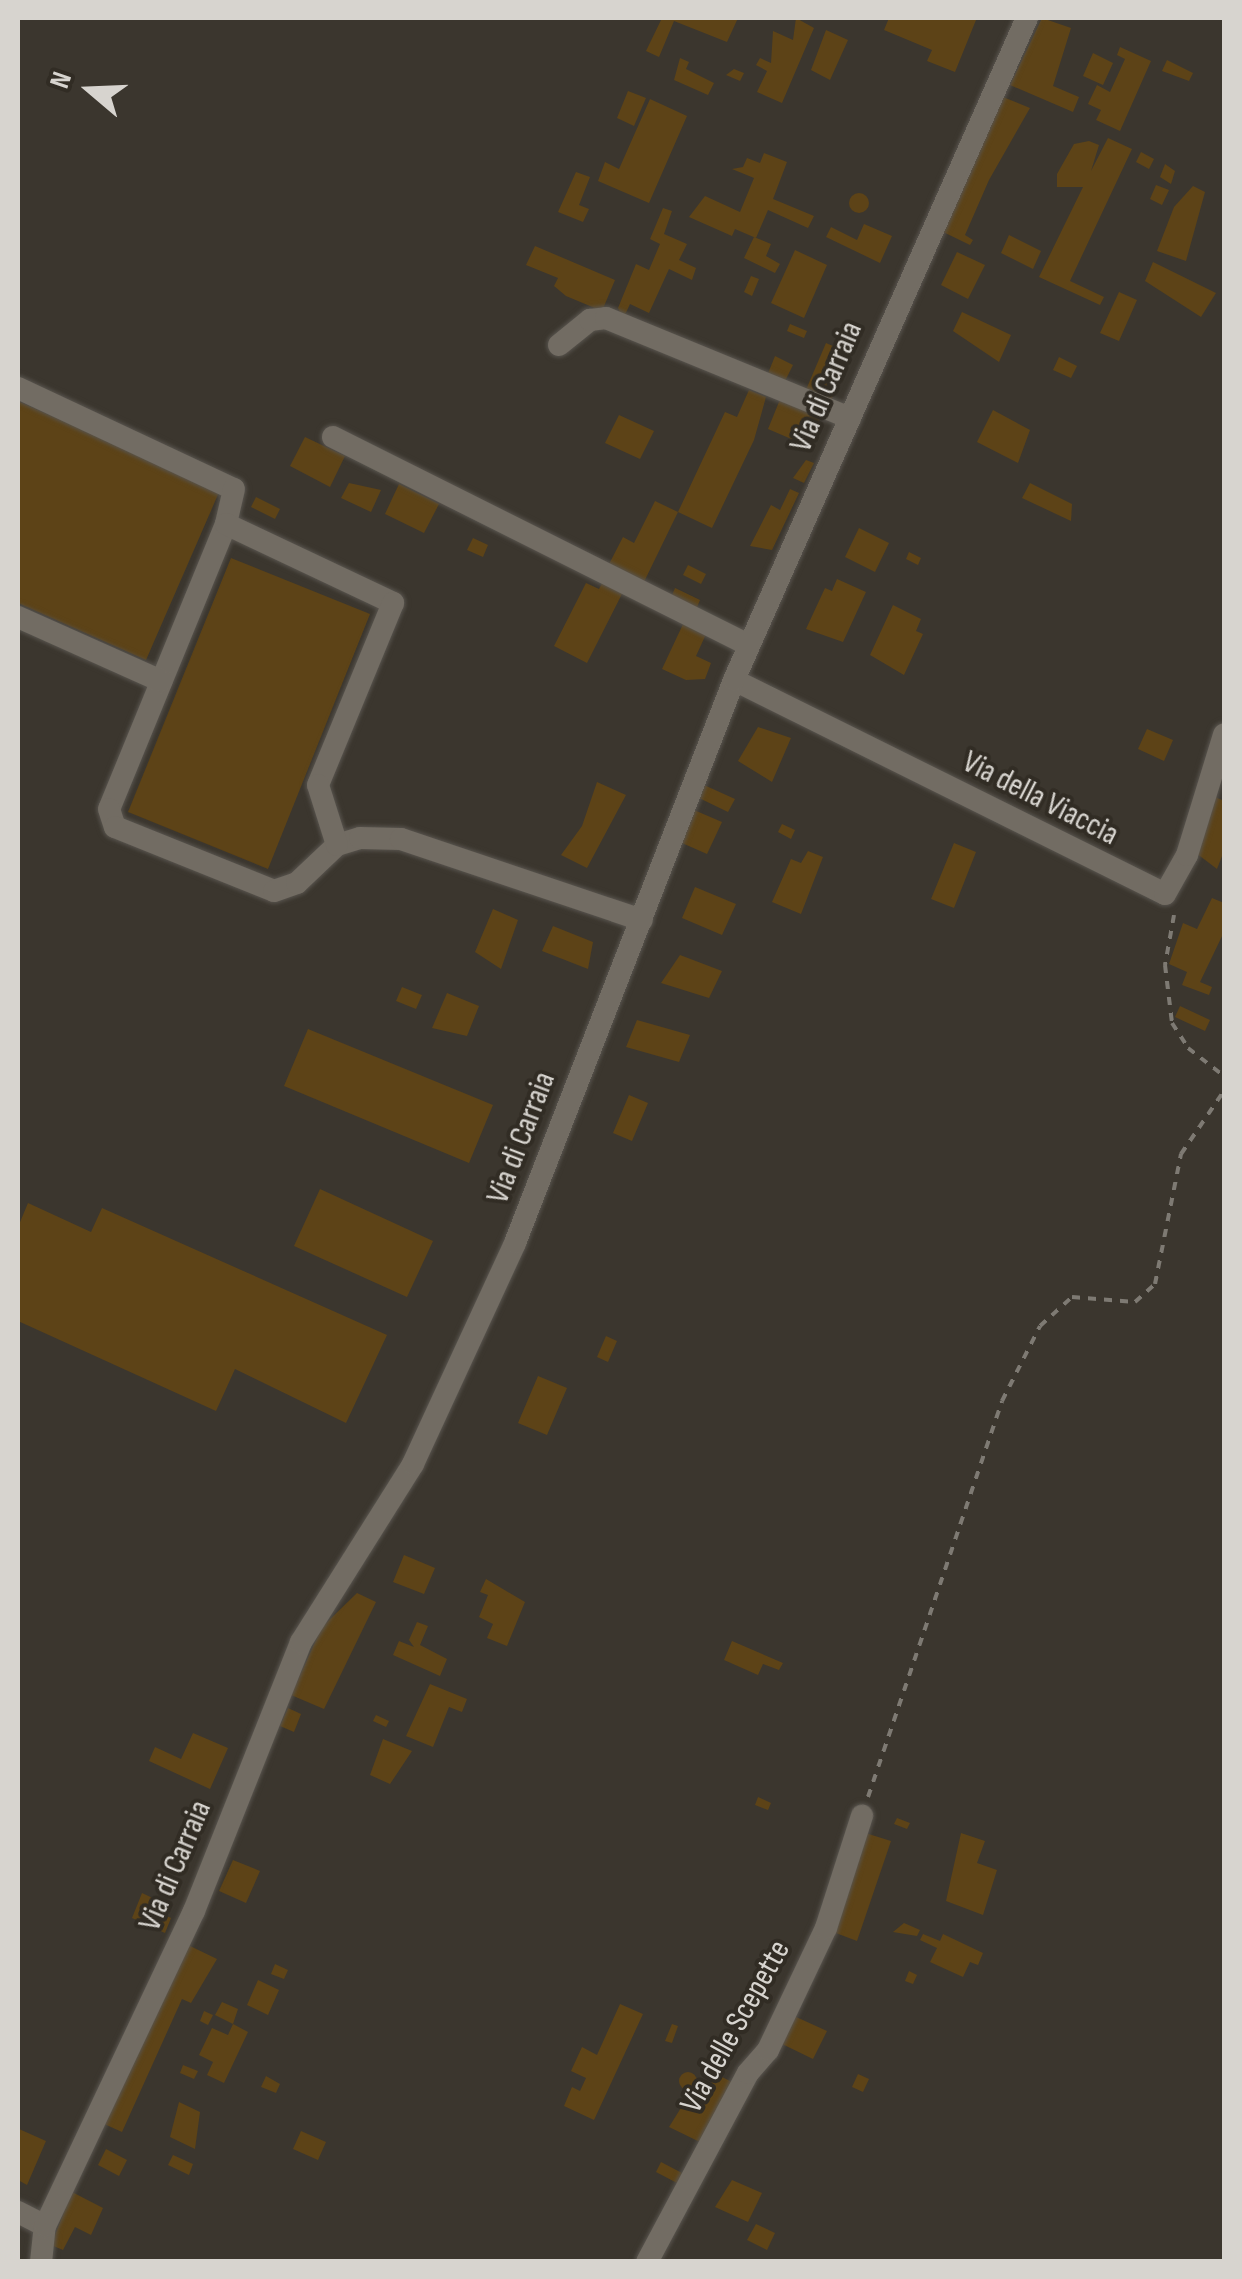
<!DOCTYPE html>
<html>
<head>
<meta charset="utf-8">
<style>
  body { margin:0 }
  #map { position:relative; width:1242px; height:2279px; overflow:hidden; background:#3b362e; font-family:"Sofia Sans Condensed",sans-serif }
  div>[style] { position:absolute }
  .building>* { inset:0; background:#5d4317 }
  .round { border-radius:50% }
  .path>* { height:4px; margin-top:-2px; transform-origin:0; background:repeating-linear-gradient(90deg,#7e7a73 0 8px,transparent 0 16px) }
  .roads { filter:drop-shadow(0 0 2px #58544e) drop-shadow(0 0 2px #58544e) }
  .minor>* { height:22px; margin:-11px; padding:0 11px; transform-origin:11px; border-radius:11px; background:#726c63 }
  span { translate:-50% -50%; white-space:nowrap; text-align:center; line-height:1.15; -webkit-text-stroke:8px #312c24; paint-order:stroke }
  .street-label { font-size:32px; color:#d7d4cf }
  .frame { position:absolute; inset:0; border:20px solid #d7d4cf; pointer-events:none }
  .north { position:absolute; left:40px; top:40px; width:100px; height:100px; -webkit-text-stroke:8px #312c24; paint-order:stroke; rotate:289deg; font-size:28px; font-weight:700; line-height:40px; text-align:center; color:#d7d4cf }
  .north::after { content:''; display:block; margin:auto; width:35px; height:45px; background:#d7d4cf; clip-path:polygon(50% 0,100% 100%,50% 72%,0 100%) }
</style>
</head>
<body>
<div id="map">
  <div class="building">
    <div style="clip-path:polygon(662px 18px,738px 18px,727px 42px,674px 21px,659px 57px,646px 51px)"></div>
    <div style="clip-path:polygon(796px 18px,814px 28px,782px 103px,757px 92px,767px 71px,756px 65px,760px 58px,771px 63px,773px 31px,793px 40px)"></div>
    <div style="clip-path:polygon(889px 18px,970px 18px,976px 20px,955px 72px,927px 61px,932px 50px,884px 30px)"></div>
    <div style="clip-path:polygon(1042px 18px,1071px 28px,1053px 86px,1079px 97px,1073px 112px,1010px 85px)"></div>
    <div style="clip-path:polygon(826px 30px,848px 40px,830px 80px,811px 70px)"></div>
    <div style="clip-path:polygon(1120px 47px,1151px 61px,1120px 131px,1096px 120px,1101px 110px,1088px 104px,1097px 85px,1110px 92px,1125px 59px,1117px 55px)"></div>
    <div style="clip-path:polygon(1093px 53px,1113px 63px,1103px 85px,1083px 76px)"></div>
    <div style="clip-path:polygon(680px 58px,689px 62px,686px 69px,714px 83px,708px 95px,674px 80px)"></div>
    <div style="clip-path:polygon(1167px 60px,1193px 73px,1189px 81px,1162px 71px)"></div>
    <div style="clip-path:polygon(734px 69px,744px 73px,740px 81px,726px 75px)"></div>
    <div style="clip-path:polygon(628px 91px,646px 98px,634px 126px,617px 118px)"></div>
    <div style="clip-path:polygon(1003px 97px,1030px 108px,989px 180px,965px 235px,973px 240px,970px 245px,937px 229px)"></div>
    <div style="clip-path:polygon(650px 99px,687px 116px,649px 203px,598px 181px,605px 162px,619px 169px)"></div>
    <div style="clip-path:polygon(1108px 138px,1132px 149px,1070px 281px,1104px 297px,1100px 305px,1039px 277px,1083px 187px,1057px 187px,1057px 174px,1074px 144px,1089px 141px,1099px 145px,1091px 171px)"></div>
    <div style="clip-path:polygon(1141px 152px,1154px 159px,1149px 169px,1136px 162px)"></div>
    <div style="clip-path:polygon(764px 153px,787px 162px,773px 199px,814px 216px,808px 228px,768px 210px,756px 238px,735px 229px,732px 236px,689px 217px,705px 196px,740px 212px,754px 178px,732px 169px,743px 167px,747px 158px,760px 163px)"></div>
    <div style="clip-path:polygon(1165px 164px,1175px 171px,1171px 184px,1160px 177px)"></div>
    <div style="clip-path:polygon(576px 172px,590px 177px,579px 205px,589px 209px,583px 222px,558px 212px)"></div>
    <div style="clip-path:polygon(1156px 185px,1169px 190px,1162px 205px,1150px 199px)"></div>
    <div style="clip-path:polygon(1193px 186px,1205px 192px,1186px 261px,1157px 251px,1174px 207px)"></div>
    <div class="round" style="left:849px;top:193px;width:20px;height:20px"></div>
    <div style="clip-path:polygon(663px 208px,672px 211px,664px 234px,687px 244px,679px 260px,696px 268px,692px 280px,669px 269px,649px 313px,630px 304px,623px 319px,618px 308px,636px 264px,649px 270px,660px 244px,650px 239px)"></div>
    <div style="clip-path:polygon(864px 224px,892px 236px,880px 263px,826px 237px,831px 227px,857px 240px)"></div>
    <div style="clip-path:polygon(1009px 235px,1041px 251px,1033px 269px,1001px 253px)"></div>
    <div style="clip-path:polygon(754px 237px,771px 244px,766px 256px,780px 264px,775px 273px,744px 258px)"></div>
    <div style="clip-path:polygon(535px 246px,615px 280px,602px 311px,566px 296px,554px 286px,558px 278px,526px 265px)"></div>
    <div style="clip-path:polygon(795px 250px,827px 265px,804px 318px,771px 303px)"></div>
    <div style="clip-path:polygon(957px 252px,985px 265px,968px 299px,941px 285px)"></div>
    <div style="clip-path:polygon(1153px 262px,1216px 293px,1201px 317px,1145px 281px)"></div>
    <div style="clip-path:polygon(751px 276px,759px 279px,752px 296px,744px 292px)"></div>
    <div style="clip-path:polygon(1119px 292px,1137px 300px,1119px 341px,1100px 333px)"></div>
    <div style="clip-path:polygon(962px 312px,1011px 335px,999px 362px,953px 331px)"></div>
    <div style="clip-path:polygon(790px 324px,807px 331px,804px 338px,787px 331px)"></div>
    <div style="clip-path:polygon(826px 343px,851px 354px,830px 403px,805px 392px)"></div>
    <div style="clip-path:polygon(775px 356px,793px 365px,784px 383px,767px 376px)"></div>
    <div style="clip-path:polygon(1059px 357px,1077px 366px,1071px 378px,1053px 370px)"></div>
    <div style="clip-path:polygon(749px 390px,766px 397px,754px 440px,712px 528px,678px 512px,725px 412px,737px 417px)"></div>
    <div style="clip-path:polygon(781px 397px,822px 413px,815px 431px,802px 425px,796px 441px,768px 429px)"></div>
    <div style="clip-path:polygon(20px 402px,220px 490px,146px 660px,18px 603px)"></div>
    <div style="clip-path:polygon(993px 410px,1030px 430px,1018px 463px,977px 442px)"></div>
    <div style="clip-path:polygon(619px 415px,654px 431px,640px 459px,605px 443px)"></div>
    <div style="clip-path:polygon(305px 437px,345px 456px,330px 487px,290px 466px)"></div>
    <div style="clip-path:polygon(806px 460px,814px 463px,804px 483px,793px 478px)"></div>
    <div style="clip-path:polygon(349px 483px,381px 490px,371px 512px,341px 498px)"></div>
    <div style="clip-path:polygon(1030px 483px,1072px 504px,1071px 521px,1022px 498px)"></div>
    <div style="clip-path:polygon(399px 484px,439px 504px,424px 533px,385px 514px)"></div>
    <div style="clip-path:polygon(790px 489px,799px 493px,772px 550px,750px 546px,771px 505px,780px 510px)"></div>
    <div style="clip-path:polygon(256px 497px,280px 509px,275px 519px,251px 507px)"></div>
    <div style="clip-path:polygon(655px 501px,678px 512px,642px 586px,607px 568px,623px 537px,634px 543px)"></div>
    <div style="clip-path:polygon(859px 528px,889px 543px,875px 572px,845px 557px)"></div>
    <div style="clip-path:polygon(473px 538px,488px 545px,483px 557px,467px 550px)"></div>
    <div style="clip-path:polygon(909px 552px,921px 558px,918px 565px,906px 559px)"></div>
    <div style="clip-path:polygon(231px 558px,370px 614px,268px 869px,128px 812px)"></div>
    <div style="clip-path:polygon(688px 565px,706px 574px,701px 584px,683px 575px)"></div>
    <div style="clip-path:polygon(604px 579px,624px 590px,587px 663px,554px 646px,586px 583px,599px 589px)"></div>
    <div style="clip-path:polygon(837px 579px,866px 592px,843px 642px,806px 629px,825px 588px,832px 591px)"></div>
    <div style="clip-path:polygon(675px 588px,700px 600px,695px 612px,670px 600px)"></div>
    <div style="clip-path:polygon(893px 605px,921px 619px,916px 631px,923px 634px,904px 675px,870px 655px)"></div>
    <div style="clip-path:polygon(684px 622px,707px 632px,696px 656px,711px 663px,705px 679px,686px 680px,662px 669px)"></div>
    <div style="clip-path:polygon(758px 727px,791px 738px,772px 782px,738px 761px)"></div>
    <div style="clip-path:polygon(1147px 729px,1173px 740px,1164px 761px,1138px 749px)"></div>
    <div style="clip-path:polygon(597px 782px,626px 795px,587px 868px,561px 855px,582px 826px)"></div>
    <div style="clip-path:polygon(704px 785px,735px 799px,728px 812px,699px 798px)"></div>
    <div style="clip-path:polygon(1213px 796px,1224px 801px,1224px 851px,1217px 869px,1192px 850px)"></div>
    <div style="clip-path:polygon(694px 810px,722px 822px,707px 854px,682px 843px)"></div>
    <div style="clip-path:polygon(782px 824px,795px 830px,791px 839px,778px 832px)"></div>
    <div style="clip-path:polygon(954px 843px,976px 852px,954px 908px,931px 899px)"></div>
    <div style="clip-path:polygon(808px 851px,823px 857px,801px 914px,772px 902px,791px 859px,801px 863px)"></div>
    <div style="clip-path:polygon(695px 887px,736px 904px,722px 935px,682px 918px)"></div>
    <div style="clip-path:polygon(1212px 898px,1224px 903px,1224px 932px,1200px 982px,1212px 987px,1209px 995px,1182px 985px,1187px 972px,1169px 964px,1183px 923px,1197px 929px)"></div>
    <div style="clip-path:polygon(493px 909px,518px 920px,501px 969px,475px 952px)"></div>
    <div style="clip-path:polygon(553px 926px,593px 942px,588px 969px,542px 951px)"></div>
    <div style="clip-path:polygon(680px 955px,722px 971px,709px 998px,661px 983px)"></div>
    <div style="clip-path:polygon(402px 987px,422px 995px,416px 1009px,396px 1001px)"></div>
    <div style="clip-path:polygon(447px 993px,479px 1006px,467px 1036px,432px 1028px)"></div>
    <div style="clip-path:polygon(1180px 1006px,1210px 1020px,1205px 1031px,1175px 1017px)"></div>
    <div style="clip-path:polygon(637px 1020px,690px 1035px,679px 1062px,626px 1047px)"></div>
    <div style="clip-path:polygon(308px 1029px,493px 1105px,469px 1163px,284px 1086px)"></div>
    <div style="clip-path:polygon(629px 1095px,648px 1103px,632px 1141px,613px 1133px)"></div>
    <div style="clip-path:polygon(320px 1189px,433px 1241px,407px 1297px,294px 1246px)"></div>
    <div style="clip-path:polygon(28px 1203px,91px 1232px,102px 1208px,387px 1335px,346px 1423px,235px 1369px,216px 1411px,18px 1321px,18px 1227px)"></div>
    <div style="clip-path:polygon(606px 1336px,617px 1341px,608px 1362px,597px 1357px)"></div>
    <div style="clip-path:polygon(538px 1376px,567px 1388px,547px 1435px,518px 1423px)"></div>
    <div style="clip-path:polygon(404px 1555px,435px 1568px,424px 1594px,393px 1582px)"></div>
    <div style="clip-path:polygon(486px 1579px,525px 1602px,507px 1646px,487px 1638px,493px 1624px,479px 1617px,488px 1595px,480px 1592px)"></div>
    <div style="clip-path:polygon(357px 1593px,376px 1602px,324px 1709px,291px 1695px,322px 1627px)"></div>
    <div style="clip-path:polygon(417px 1622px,428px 1626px,420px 1645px,447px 1659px,440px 1676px,393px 1655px,399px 1641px,414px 1647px,409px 1640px)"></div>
    <div style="clip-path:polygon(732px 1641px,783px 1663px,779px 1670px,763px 1664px,758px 1675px,724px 1660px)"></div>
    <div style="clip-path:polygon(430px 1684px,467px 1699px,462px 1712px,449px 1707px,433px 1747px,406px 1736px)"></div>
    <div style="clip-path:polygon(288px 1708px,301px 1714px,294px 1732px,280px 1726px)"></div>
    <div style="clip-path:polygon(376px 1715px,389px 1721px,386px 1727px,373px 1721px)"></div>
    <div style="clip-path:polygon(193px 1733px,228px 1748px,210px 1789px,149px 1761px,155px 1747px,181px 1759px)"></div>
    <div style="clip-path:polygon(383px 1739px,412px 1751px,390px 1784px,370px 1775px)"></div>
    <div style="clip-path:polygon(758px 1797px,771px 1803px,768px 1810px,755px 1805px)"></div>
    <div style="clip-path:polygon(897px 1818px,910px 1823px,907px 1829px,894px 1824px)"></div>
    <div style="clip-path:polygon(859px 1831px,891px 1841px,857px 1941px,828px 1930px)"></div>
    <div style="clip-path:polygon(961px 1833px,985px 1841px,977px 1863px,997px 1870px,983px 1915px,946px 1901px)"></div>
    <div style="clip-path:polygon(233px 1860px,260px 1871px,246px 1903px,219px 1891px)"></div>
    <div style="clip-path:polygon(142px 1893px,159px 1901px,155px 1911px,171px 1918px,165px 1933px,132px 1918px)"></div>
    <div style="clip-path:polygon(904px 1923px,920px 1930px,917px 1936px,893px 1932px)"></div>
    <div style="clip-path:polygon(923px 1934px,940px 1941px,943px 1934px,983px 1953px,978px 1965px,970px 1962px,963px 1977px,930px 1962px,937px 1948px,920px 1940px)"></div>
    <div style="clip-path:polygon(188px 1945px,217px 1959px,191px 2003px,182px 1999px,122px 2132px,102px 2123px)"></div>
    <div style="clip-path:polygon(275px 1964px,288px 1970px,284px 1979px,271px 1974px)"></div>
    <div style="clip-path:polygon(909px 1971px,917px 1975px,913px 1984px,905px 1981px)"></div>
    <div style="clip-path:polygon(258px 1980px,279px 1990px,268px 2015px,247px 2005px)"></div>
    <div style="clip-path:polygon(222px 2002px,238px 2009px,233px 2024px,215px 2015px)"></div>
    <div style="clip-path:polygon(620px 2004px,643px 2014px,594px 2120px,564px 2106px,572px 2087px,580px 2091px,586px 2078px,571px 2071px,582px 2047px,597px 2055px)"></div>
    <div style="clip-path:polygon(204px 2011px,213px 2015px,208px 2025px,200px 2021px)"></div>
    <div style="clip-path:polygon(794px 2016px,827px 2031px,813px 2059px,780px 2043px)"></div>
    <div style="clip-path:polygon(233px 2024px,248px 2032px,224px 2083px,207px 2075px,213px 2062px,199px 2055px,212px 2028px,228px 2035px)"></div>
    <div style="clip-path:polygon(672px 2024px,678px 2026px,672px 2043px,665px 2041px)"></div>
    <div style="clip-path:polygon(183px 2065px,198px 2071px,194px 2079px,180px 2073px)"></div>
    <div class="round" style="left:679px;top:2072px;width:18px;height:18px"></div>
    <div style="clip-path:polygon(716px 2074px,734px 2083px,702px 2143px,669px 2127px,684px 2103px,698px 2110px)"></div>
    <div style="clip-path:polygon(858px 2074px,869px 2079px,863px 2092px,852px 2087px)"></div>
    <div style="clip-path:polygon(266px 2076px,280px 2084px,276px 2093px,261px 2087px)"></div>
    <div style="clip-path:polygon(179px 2102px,200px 2112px,195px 2149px,170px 2137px)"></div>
    <div style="clip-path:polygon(19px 2129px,46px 2141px,27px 2185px,18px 2180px)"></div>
    <div style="clip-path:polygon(301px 2131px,326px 2142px,318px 2160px,293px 2149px)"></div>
    <div style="clip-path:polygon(106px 2149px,127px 2160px,119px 2176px,98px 2165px)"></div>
    <div style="clip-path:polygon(173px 2155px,193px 2164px,189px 2175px,168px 2165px)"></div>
    <div style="clip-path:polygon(661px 2162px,682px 2173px,677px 2183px,656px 2172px)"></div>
    <div style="clip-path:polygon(732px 2180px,762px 2193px,748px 2222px,715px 2207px)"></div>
    <div style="clip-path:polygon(72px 2192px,103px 2208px,91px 2235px,75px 2227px,63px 2250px,51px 2245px)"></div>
    <div style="clip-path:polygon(756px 2224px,775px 2233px,767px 2250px,747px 2240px)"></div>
  </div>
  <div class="path">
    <div style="left:1174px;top:915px;width:51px;rotate:100.2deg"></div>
    <div style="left:1165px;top:965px;width:58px;rotate:83.1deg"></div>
    <div style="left:1172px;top:1023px;width:30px;rotate:57deg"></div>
    <div style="left:1188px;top:1048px;width:46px;rotate:37.9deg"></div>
    <div style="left:868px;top:1797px;width:418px;rotate:-71.3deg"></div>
    <div style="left:1002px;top:1401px;width:84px;rotate:-63.1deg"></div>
    <div style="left:1040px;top:1326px;width:43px;rotate:-42.2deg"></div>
    <div style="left:1072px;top:1297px;width:63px;rotate:4.5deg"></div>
    <div style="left:1135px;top:1302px;width:27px;rotate:-42deg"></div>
    <div style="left:1155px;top:1284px;width:133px;rotate:-78.7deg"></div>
    <div style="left:1181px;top:1154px;width:76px;rotate:-55.7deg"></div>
  </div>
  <div class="roads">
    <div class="minor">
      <div style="left:559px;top:345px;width:40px;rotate:-39deg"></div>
      <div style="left:590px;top:320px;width:16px;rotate:-7deg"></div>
      <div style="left:606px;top:318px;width:264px;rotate:22.3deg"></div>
      <div style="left:18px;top:388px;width:238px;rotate:25.1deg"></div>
      <div style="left:234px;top:489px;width:36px;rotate:103deg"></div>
      <div style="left:226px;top:524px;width:308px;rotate:112.3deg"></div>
      <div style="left:109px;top:809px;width:19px;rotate:72deg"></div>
      <div style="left:115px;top:827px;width:171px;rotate:21.9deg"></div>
      <div style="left:274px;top:891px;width:24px;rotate:-19deg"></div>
      <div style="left:297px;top:883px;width:55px;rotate:-43.5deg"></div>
      <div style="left:337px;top:845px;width:24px;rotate:-17deg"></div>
      <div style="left:360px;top:838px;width:41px;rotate:1.4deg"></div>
      <div style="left:401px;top:839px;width:254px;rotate:18.6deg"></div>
      <div style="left:333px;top:437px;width:465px;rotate:26.6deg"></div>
      <div style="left:226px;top:524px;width:185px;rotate:25.3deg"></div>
      <div style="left:393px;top:603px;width:197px;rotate:112.4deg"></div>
      <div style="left:318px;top:785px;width:63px;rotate:72.4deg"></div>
      <div style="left:18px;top:617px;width:157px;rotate:24.1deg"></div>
      <div style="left:734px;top:680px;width:481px;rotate:26.4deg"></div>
      <div style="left:1165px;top:894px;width:45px;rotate:-60.6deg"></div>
      <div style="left:1187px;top:855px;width:126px;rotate:-72.9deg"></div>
      <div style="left:18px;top:2212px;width:30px;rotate:27deg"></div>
      <div style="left:41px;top:2262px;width:36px;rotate:-84deg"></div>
      <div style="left:45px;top:2226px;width:348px;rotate:-64.7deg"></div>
      <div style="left:194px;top:1911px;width:289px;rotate:-68.3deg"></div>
      <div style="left:301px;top:1642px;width:210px;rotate:-57.8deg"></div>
      <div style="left:413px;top:1464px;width:243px;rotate:-65.2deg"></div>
      <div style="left:515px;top:1243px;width:604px;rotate:-68.74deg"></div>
      <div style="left:734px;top:680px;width:724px;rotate:-66.13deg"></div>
      <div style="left:647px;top:2262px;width:214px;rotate:-61.9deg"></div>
      <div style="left:748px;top:2073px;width:30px;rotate:-49deg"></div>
      <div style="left:768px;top:2050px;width:135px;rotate:-64.6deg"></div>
      <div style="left:826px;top:1928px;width:118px;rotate:-72.2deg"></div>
    </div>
  </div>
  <div class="street-label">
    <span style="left:827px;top:387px;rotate:-67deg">Via di Carraia</span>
    <span style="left:1040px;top:799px;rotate:27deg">Via della Viaccia</span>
    <span style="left:522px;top:1138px;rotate:-69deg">Via di Carraia</span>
    <span style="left:176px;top:1866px;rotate:-67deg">Via di Carraia</span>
    <span style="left:736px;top:2027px;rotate:-61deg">Via delle Scepette</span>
  </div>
  <div class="frame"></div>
  <div class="north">N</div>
</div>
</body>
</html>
